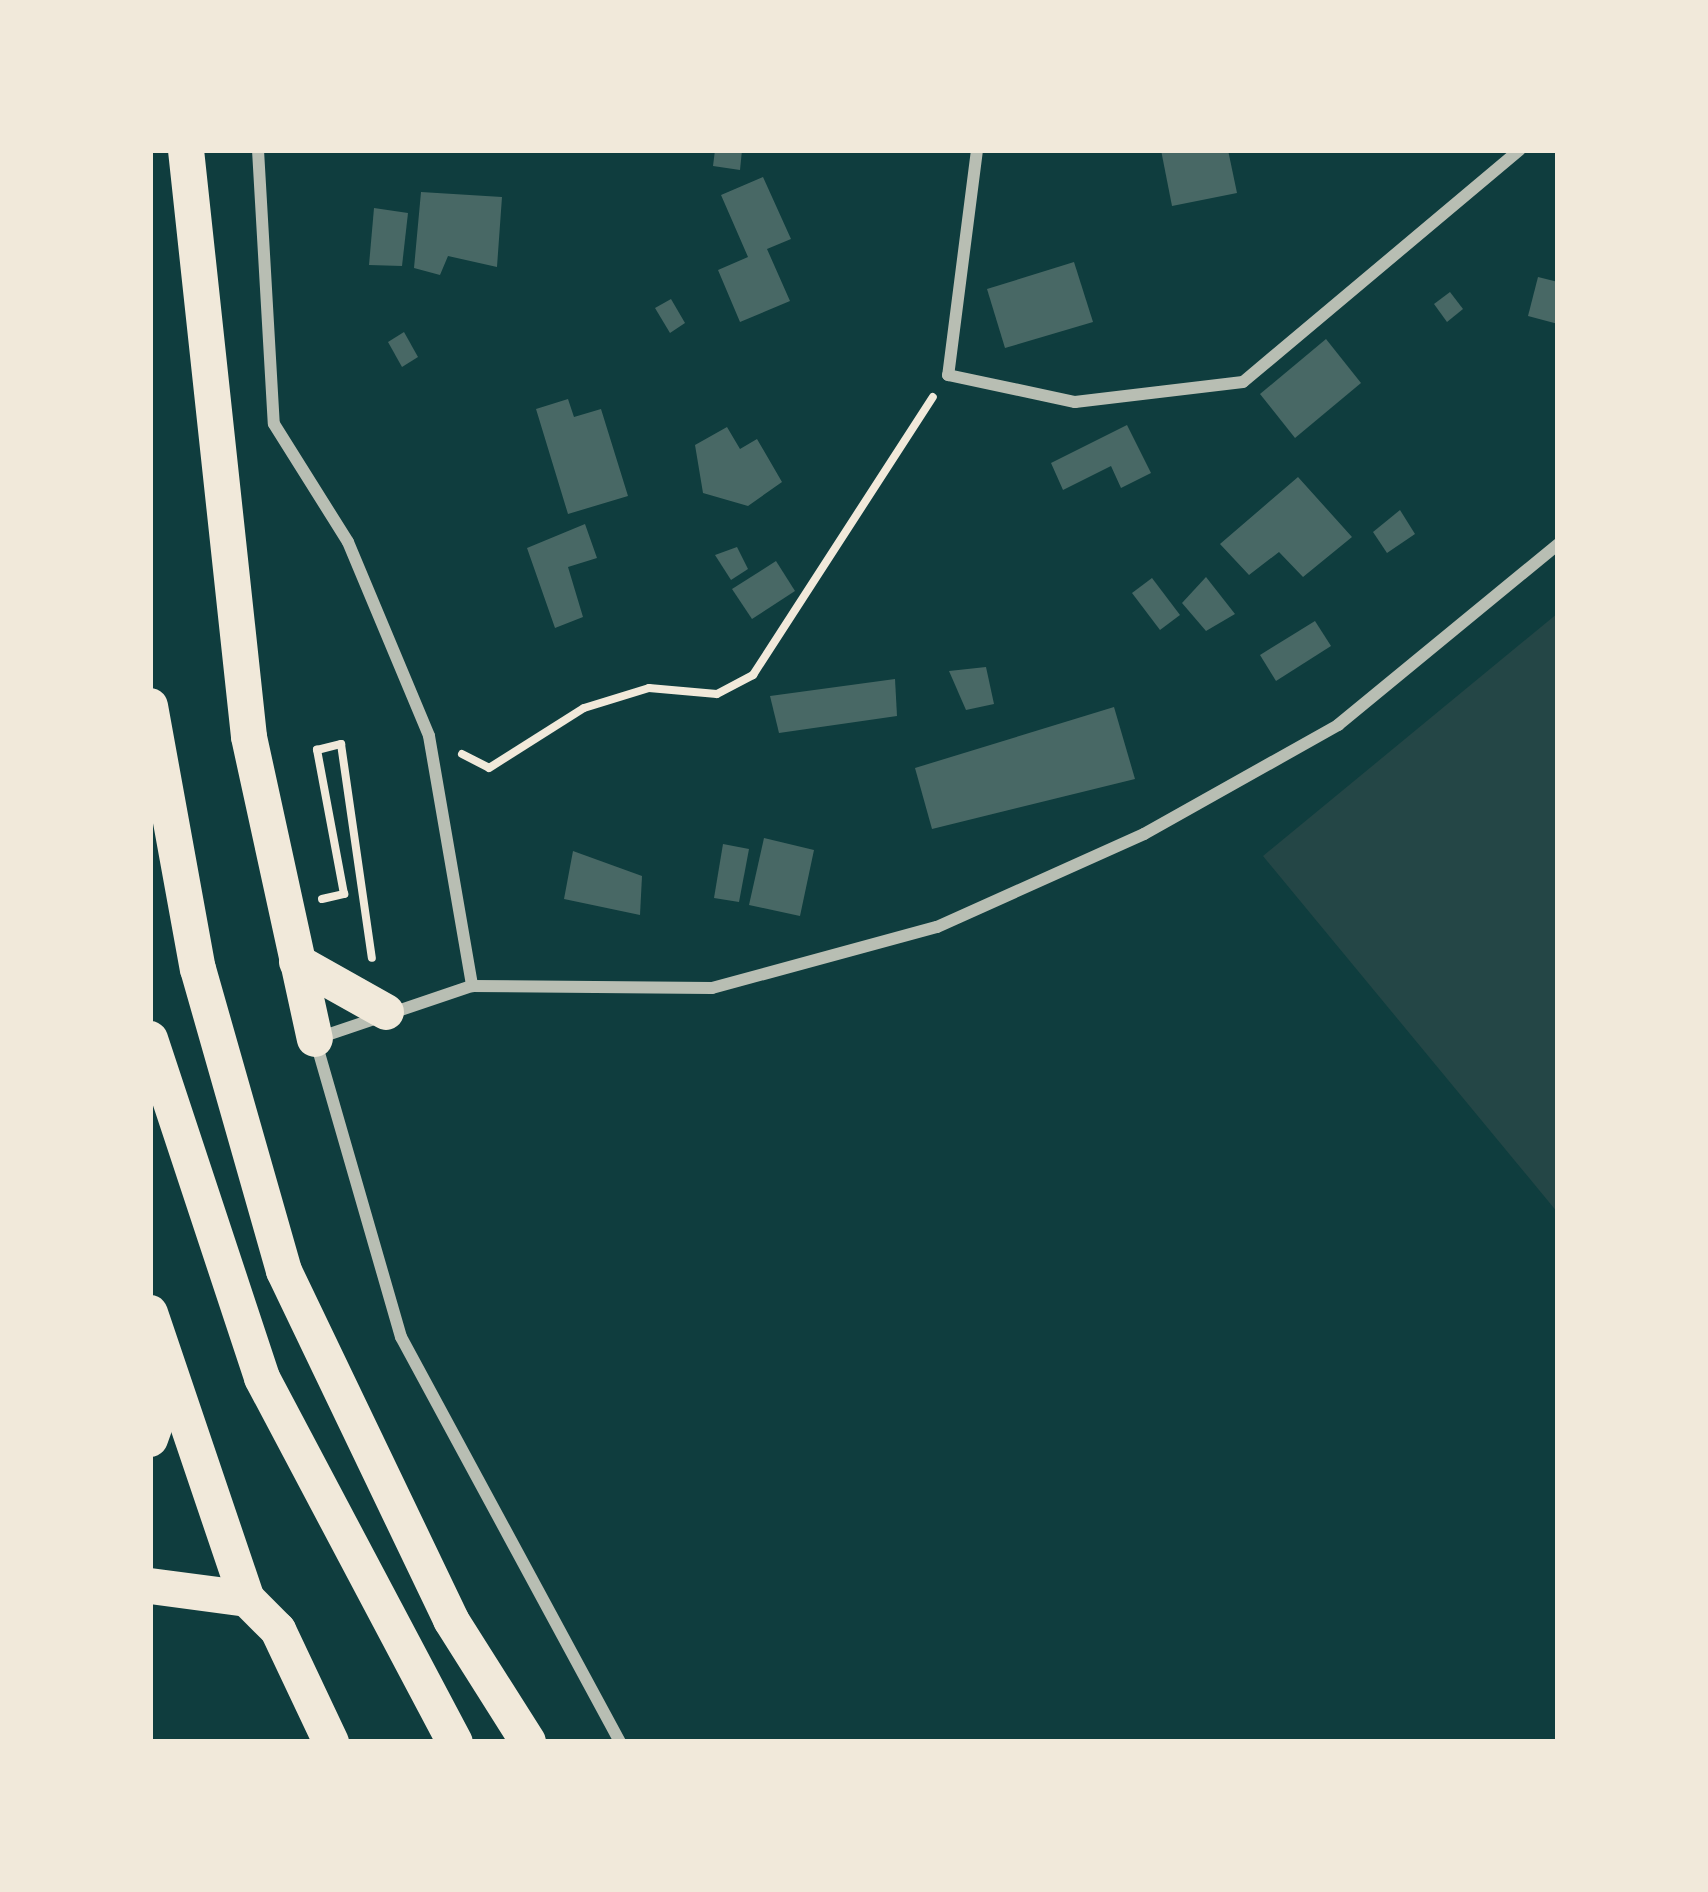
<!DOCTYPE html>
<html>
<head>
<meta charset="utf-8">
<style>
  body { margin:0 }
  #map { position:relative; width:1708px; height:1892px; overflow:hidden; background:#0f3d3e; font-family:Figtree,sans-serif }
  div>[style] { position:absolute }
  .green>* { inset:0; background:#244646 }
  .building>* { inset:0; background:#486865 }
  .path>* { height:8px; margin:-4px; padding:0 4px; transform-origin:4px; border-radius:4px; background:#f1e9da }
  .minor>* { height:12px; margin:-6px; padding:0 6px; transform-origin:6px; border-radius:6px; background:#b8beb3 }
  .motorway>* { height:36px; margin:-18px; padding:0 18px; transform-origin:18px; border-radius:18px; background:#f1e9da }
  span { translate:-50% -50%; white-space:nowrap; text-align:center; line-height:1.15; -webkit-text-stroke:12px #f1e9da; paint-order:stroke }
  .frame { position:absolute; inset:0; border:153px solid #f1e9da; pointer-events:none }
</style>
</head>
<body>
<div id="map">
  <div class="green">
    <div style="clip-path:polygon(1558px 613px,1558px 1213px,1263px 856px)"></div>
  </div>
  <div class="building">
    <div style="clip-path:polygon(715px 150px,742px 150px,740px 170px,713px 166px)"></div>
    <div style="clip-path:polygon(1161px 150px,1228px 150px,1237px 193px,1172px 206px)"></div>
    <div style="clip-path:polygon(763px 177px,791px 239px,767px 249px,790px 301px,740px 322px,718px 270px,748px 257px,721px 195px)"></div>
    <div style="clip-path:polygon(421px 192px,502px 197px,497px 267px,448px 256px,440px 275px,414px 268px)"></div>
    <div style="clip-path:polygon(374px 208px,408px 213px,402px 266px,369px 265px)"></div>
    <div style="clip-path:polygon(1074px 262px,1093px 322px,1005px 348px,987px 289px)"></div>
    <div style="clip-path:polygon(1538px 277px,1558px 282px,1558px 324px,1528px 316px)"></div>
    <div style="clip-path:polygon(1450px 292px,1463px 309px,1447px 322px,1434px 304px)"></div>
    <div style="clip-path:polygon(671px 299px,685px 323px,670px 333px,655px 308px)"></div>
    <div style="clip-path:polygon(404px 332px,418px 357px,402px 367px,388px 342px)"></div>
    <div style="clip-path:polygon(1326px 339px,1361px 383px,1295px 438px,1260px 394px)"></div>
    <div style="clip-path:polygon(568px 399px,574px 417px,601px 409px,628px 496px,568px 514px,536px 409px)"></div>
    <div style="clip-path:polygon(1127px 425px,1151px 473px,1121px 488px,1111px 466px,1063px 490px,1051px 463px)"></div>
    <div style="clip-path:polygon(727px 427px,740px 449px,757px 439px,782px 482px,748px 506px,703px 493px,695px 445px)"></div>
    <div style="clip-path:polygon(1298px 477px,1352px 537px,1303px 577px,1279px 552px,1249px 575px,1220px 544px)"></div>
    <div style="clip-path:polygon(1400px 510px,1415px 534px,1387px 553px,1373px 532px)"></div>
    <div style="clip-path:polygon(585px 524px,597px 558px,568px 567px,583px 617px,555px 628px,527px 548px)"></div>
    <div style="clip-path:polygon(737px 547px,748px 569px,731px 580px,715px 555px)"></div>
    <div style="clip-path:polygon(776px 561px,795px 591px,752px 619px,732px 589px)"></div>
    <div style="clip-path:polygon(1206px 577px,1235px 614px,1206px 631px,1182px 603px)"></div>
    <div style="clip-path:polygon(1152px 578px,1180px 615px,1160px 630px,1132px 593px)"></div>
    <div style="clip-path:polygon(1315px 621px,1331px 646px,1276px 681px,1260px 655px)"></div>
    <div style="clip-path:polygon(986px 667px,994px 704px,966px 710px,949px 671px)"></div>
    <div style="clip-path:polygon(895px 679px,897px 716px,779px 733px,770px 696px)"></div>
    <div style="clip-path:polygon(1114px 707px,1135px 779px,932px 829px,915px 768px)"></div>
    <div style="clip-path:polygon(764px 838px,814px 850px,800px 916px,749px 905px)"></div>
    <div style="clip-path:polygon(723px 844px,749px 849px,739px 902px,714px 898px)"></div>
    <div style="clip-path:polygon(573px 851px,642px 876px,640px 915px,564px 899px)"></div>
  </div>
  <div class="path">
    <div style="left:462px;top:754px;width:30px;rotate:27deg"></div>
    <div style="left:489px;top:768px;width:112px;rotate:-32.3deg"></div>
    <div style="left:584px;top:708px;width:68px;rotate:-17.1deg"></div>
    <div style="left:649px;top:688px;width:68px;rotate:5deg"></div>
    <div style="left:717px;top:694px;width:41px;rotate:-27.8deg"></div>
    <div style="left:753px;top:675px;width:331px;rotate:-57.1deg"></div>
    <div style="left:322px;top:899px;width:23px;rotate:-13deg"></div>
    <div style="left:344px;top:894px;width:147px;rotate:-100.6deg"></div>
    <div style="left:317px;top:750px;width:25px;rotate:-14deg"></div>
    <div style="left:341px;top:744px;width:216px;rotate:81.8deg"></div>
  </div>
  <div class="minor">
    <div style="left:258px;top:150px;width:274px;rotate:86.7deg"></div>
    <div style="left:274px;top:424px;width:139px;rotate:57.9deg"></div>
    <div style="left:348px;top:542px;width:210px;rotate:67.3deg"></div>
    <div style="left:429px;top:736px;width:254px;rotate:80.2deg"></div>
    <div style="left:977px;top:150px;width:227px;rotate:97.3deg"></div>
    <div style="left:948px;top:375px;width:130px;rotate:12deg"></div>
    <div style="left:1075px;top:402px;width:169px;rotate:-6.8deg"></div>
    <div style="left:1243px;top:382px;width:361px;rotate:-40deg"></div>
    <div style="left:620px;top:1742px;width:460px;rotate:-118.4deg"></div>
    <div style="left:401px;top:1337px;width:310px;rotate:-106.1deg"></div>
    <div style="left:315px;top:1039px;width:166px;rotate:-18.7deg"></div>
    <div style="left:472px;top:986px;width:240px;rotate:0.5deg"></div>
    <div style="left:712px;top:988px;width:233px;rotate:-15.2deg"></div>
    <div style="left:937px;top:927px;width:227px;rotate:-24.2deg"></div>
    <div style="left:1144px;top:834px;width:223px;rotate:-29.3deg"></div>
    <div style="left:1338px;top:725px;width:285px;rotate:-39.4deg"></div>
  </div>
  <div class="motorway">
    <div style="left:186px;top:150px;width:590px;rotate:83.87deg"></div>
    <div style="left:249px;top:737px;width:309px;rotate:77.7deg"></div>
    <div style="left:150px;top:706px;width:267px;rotate:79.7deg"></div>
    <div style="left:198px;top:969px;width:314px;rotate:74.1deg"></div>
    <div style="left:284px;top:1271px;width:387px;rotate:64.4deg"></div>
    <div style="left:451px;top:1620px;width:144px;rotate:57.7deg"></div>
    <div style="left:297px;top:962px;width:102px;rotate:29.3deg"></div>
    <div style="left:150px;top:1039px;width:357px;rotate:71.7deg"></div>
    <div style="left:262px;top:1378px;width:412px;rotate:62.1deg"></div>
    <div style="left:150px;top:1313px;width:302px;rotate:71.3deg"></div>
    <div style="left:247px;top:1599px;width:44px;rotate:45deg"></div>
    <div style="left:278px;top:1630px;width:124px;rotate:64.7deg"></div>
    <div style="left:150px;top:1439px;width:63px;rotate:-70.4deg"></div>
    <div style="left:150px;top:1586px;width:98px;rotate:7.6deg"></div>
  </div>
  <div class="frame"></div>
</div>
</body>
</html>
